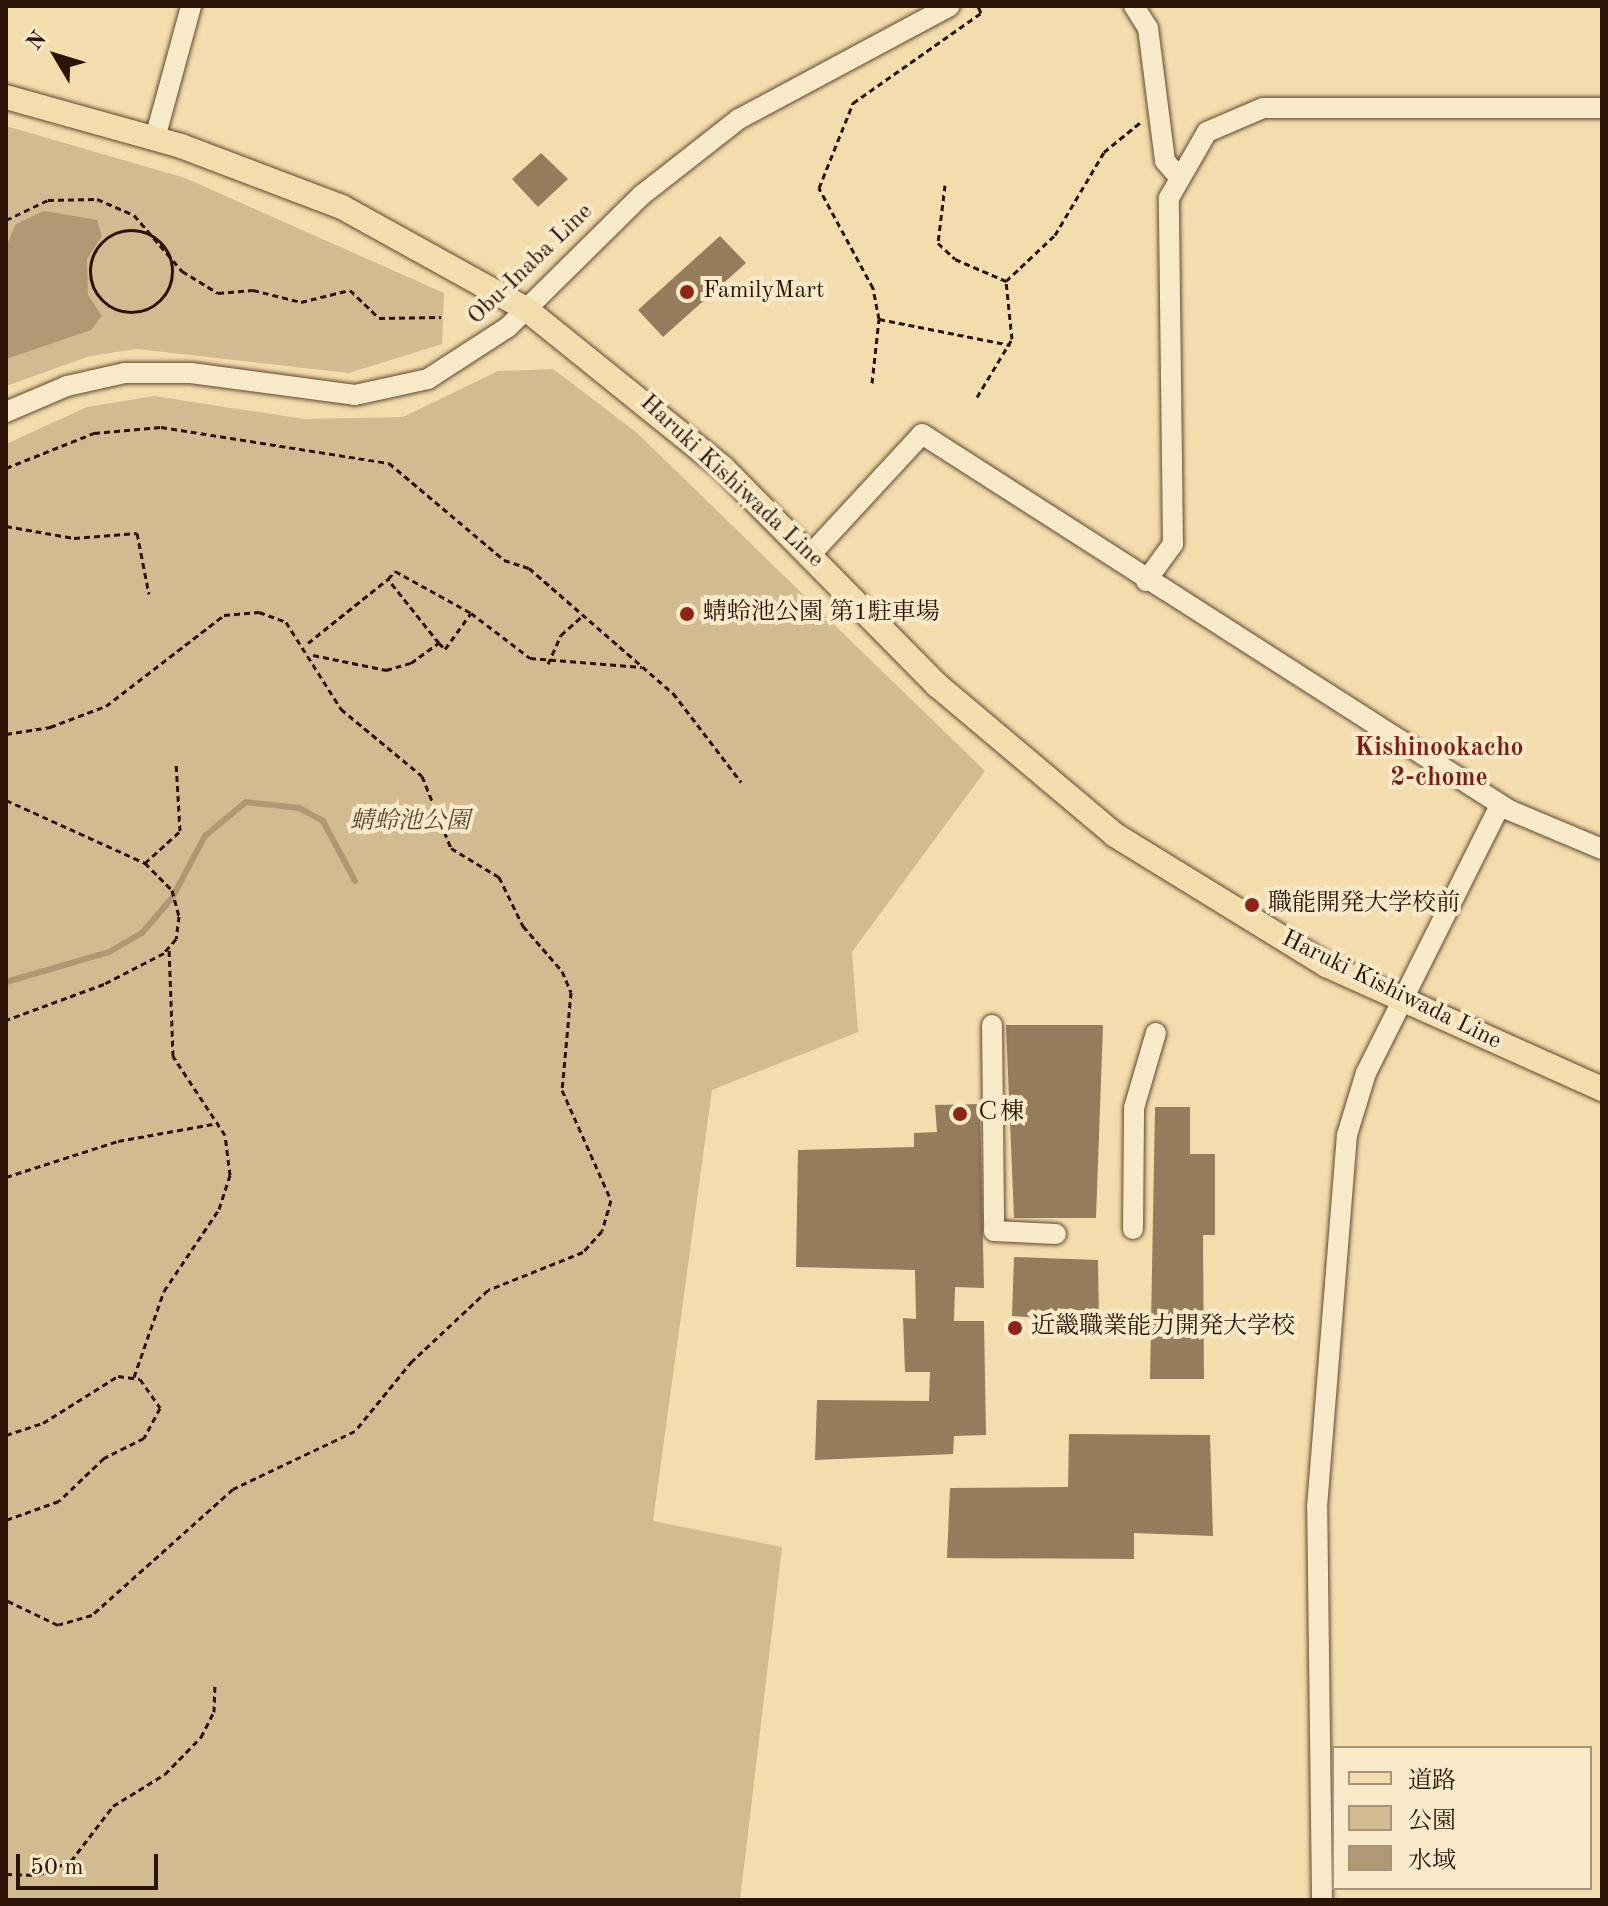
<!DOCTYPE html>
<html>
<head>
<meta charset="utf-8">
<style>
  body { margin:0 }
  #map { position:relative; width:1608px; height:1906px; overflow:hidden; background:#f4ddac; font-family:"Old Standard TT","Noto Serif JP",serif }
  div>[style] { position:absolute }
  .green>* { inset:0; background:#d2bb90 }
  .water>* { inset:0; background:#b09874 }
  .stream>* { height:6px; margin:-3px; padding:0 3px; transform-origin:3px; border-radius:3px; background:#b09874 }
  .building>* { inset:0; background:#947c5d }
  .path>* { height:3px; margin-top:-1.5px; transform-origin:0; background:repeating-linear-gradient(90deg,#2c1308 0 6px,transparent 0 10px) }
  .path>.ring { margin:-1.5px; padding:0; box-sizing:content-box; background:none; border:3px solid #2c1308; border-radius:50% }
  .roads { filter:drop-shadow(0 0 2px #5e4631) drop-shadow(0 0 2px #5e4631) }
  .minor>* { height:20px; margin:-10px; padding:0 10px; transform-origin:10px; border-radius:10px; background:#f8e9c9 }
  .major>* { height:24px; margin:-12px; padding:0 12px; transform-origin:12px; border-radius:12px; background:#f4ddac }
  .dots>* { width:22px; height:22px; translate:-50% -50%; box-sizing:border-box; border:4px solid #f8e9c9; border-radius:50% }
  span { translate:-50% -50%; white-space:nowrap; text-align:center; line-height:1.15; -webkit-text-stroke:8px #f8e9c9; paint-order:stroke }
  .street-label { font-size:24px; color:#2c1308 }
  .poi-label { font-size:24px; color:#2c1308 }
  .left { translate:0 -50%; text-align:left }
  .park-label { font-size:24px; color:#5e4531; font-style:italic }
  .neighbourhood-label { font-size:26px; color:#7a1f14; font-weight:700 }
  .frame { position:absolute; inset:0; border:8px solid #2c1308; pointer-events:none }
  .legend { position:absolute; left:1332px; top:1746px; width:260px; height:144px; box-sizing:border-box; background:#f8e9c9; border:2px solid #a6937c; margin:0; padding:10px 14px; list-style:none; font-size:24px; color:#2c1308 }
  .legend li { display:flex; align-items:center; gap:16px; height:40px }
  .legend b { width:40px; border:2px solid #a6937c }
  .north { position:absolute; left:16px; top:16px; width:80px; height:80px; -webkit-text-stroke:6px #f8e9c9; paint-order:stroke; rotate:308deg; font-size:22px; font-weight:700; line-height:32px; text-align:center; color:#2c1308 }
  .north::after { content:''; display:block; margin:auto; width:28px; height:36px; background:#2c1308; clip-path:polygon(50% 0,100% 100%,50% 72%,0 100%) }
  .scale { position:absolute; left:16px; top:1854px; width:142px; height:36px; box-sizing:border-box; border:4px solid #2c1308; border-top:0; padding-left:10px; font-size:24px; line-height:28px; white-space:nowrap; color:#2c1308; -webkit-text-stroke:6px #f8e9c9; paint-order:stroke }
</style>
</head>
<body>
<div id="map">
  <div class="green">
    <div style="clip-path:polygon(6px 126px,185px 178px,444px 293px,442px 344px,349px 373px,137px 349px,90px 356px,6px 386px)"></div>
    <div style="clip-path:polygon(553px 369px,636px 432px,985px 771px,852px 952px,858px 1032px,712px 1090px,653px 1521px,782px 1547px,740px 1900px,6px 1900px,6px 444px,87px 407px,154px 396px,304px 419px,403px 417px,498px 371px)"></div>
  </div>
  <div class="water">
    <div style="clip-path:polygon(44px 211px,97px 220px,102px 236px,87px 259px,88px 295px,102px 316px,91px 330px,6px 359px,6px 246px,16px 224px)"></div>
  </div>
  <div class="stream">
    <div style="left:6px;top:982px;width:107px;rotate:-16.2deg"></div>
    <div style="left:109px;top:952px;width:38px;rotate:-30deg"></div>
    <div style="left:142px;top:933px;width:46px;rotate:-49.4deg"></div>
    <div style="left:172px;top:898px;width:70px;rotate:-62deg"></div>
    <div style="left:205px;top:836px;width:53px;rotate:-39.7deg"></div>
    <div style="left:246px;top:802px;width:53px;rotate:6.5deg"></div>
    <div style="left:299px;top:808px;width:27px;rotate:28deg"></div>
    <div style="left:323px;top:821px;width:68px;rotate:61.9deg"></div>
  </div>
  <div class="building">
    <div style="clip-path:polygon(541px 153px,568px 179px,538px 207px,512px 179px)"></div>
    <div style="clip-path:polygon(720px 236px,746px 263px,663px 337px,638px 310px)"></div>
    <div style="clip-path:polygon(1006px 1025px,1103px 1025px,1096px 1218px,1014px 1218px)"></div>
    <div style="clip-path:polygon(980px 1104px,984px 1288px,955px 1287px,954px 1321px,984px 1321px,986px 1435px,954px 1436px,953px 1454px,815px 1460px,817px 1400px,929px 1401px,930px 1372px,905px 1372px,903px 1318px,916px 1319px,915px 1270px,796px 1267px,798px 1150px,914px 1147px,914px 1133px,937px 1132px,935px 1105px)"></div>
    <div style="clip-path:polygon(1155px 1107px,1190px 1107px,1190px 1154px,1215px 1154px,1215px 1235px,1203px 1235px,1204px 1379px,1150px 1379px)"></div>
    <div style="clip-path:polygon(1014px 1257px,1098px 1260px,1099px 1322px,1012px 1316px)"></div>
    <div style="clip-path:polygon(1069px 1434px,1210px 1435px,1213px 1536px,1134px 1533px,1134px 1559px,947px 1558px,950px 1488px,1068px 1487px)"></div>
  </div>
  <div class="path">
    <div style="left:945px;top:185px;width:58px;rotate:96.9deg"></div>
    <div style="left:938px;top:243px;width:23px;rotate:43deg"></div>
    <div style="left:955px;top:259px;width:56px;rotate:23.3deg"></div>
    <div style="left:6px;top:220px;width:47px;rotate:-25.5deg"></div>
    <div style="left:48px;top:200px;width:49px;rotate:-1.2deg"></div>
    <div style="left:97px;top:199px;width:40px;rotate:23.4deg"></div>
    <div style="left:134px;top:215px;width:74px;rotate:49.4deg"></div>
    <div style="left:182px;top:271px;width:42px;rotate:31.4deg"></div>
    <div style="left:218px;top:293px;width:35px;rotate:-5deg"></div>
    <div style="left:253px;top:290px;width:49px;rotate:14deg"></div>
    <div style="left:301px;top:302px;width:50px;rotate:-13.8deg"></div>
    <div style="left:350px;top:290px;width:40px;rotate:44deg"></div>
    <div style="left:379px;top:318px;width:62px;rotate:-0.9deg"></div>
    <div class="ring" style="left:90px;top:230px;width:79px;height:79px"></div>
    <div style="left:879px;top:319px;width:134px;rotate:11.2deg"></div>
    <div style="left:872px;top:383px;width:64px;rotate:-83.8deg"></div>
    <div style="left:879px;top:319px;width:32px;rotate:-101deg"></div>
    <div style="left:873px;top:288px;width:114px;rotate:-118.4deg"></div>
    <div style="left:819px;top:188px;width:92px;rotate:-68.2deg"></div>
    <div style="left:853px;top:103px;width:156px;rotate:-35.1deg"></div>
    <div style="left:981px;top:13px;width:8px;rotate:-113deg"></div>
    <div style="left:977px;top:397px;width:68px;rotate:-58.9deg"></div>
    <div style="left:1012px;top:339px;width:58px;rotate:-95.9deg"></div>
    <div style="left:1006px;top:281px;width:67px;rotate:-43.2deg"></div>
    <div style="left:1055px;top:235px;width:96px;rotate:-59.4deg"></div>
    <div style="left:1104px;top:152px;width:49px;rotate:-39.2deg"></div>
    <div style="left:6px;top:468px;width:95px;rotate:-21.7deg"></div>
    <div style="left:94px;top:433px;width:67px;rotate:-5.1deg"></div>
    <div style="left:161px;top:427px;width:231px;rotate:9deg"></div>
    <div style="left:389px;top:463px;width:150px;rotate:40.1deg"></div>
    <div style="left:504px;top:560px;width:26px;rotate:18deg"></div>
    <div style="left:529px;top:568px;width:191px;rotate:41deg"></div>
    <div style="left:673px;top:693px;width:112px;rotate:52.6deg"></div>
    <div style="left:6px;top:526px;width:69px;rotate:10deg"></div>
    <div style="left:74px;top:538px;width:63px;rotate:-4.5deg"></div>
    <div style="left:137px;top:533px;width:62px;rotate:78.9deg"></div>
    <div style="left:308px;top:643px;width:102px;rotate:-38.7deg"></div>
    <div style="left:439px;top:643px;width:8px;rotate:45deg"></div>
    <div style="left:445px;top:649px;width:44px;rotate:-54.2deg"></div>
    <div style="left:313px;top:655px;width:75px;rotate:11.6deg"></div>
    <div style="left:386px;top:670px;width:26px;rotate:-16deg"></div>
    <div style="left:411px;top:663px;width:34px;rotate:-36deg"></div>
    <div style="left:439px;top:643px;width:82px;rotate:-128.6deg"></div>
    <div style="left:388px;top:579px;width:11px;rotate:-49deg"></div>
    <div style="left:395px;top:571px;width:87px;rotate:28.9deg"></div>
    <div style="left:471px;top:613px;width:74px;rotate:37.3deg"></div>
    <div style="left:530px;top:658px;width:112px;rotate:4.6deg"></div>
    <div style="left:548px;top:664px;width:32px;rotate:-66deg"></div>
    <div style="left:561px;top:635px;width:28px;rotate:-42deg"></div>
    <div style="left:6px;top:734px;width:45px;rotate:-9deg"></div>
    <div style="left:50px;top:727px;width:60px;rotate:-20.6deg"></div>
    <div style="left:106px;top:706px;width:149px;rotate:-37.6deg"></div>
    <div style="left:224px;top:615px;width:35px;rotate:-5deg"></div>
    <div style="left:259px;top:612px;width:29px;rotate:20deg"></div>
    <div style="left:286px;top:622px;width:103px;rotate:57.7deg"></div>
    <div style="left:341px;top:709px;width:105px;rotate:39.6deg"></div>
    <div style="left:422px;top:776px;width:78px;rotate:68.1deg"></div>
    <div style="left:451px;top:848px;width:56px;rotate:31.1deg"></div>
    <div style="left:499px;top:877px;width:55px;rotate:63.9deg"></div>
    <div style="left:523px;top:926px;width:60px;rotate:49.1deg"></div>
    <div style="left:562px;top:971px;width:23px;rotate:67deg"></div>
    <div style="left:571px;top:992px;width:98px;rotate:95.2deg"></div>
    <div style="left:562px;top:1090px;width:120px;rotate:66deg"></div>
    <div style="left:611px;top:1200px;width:32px;rotate:106deg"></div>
    <div style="left:602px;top:1231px;width:28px;rotate:132deg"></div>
    <div style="left:583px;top:1252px;width:102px;rotate:158.2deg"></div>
    <div style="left:488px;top:1290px;width:104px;rotate:136.9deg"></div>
    <div style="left:412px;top:1361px;width:90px;rotate:129.2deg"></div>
    <div style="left:355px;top:1431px;width:135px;rotate:154.6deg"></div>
    <div style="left:233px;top:1489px;width:189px;rotate:138.2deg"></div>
    <div style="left:92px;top:1615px;width:35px;rotate:164deg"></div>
    <div style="left:58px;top:1625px;width:58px;rotate:-154.3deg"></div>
    <div style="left:6px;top:800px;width:153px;rotate:24.4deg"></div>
    <div style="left:145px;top:863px;width:38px;rotate:45deg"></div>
    <div style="left:172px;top:890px;width:27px;rotate:75deg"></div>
    <div style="left:179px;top:916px;width:23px;rotate:97deg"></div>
    <div style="left:176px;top:939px;width:18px;rotate:131deg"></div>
    <div style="left:164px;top:953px;width:68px;rotate:152.7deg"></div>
    <div style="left:104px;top:984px;width:104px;rotate:159.8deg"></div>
    <div style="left:145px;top:863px;width:47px;rotate:-42.4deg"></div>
    <div style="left:180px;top:831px;width:69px;rotate:-93.3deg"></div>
    <div style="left:6px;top:1177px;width:118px;rotate:-17.8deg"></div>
    <div style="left:118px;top:1141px;width:102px;rotate:-10.2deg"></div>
    <div style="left:134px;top:1377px;width:91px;rotate:-70.8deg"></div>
    <div style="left:164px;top:1291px;width:99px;rotate:-56.1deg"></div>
    <div style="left:219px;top:1209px;width:36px;rotate:-72deg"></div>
    <div style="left:230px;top:1175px;width:40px;rotate:-97.1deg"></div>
    <div style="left:225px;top:1135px;width:95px;rotate:-123.4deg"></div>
    <div style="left:173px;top:1056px;width:107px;rotate:-92.1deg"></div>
    <div style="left:6px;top:1435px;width:39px;rotate:-18deg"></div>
    <div style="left:43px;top:1423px;width:89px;rotate:-32.1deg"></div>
    <div style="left:118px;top:1376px;width:22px;rotate:8deg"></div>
    <div style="left:140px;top:1379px;width:35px;rotate:55deg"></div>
    <div style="left:160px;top:1408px;width:34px;rotate:118deg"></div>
    <div style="left:144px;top:1438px;width:45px;rotate:153.4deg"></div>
    <div style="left:104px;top:1458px;width:62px;rotate:136.3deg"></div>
    <div style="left:59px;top:1501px;width:56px;rotate:160.3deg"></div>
    <div style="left:6px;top:1874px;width:32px;rotate:2deg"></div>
    <div style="left:38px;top:1875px;width:36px;rotate:-23deg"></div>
    <div style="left:71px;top:1861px;width:69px;rotate:-52.6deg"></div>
    <div style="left:113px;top:1806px;width:61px;rotate:-31.6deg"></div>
    <div style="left:165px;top:1774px;width:52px;rotate:-45.8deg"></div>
    <div style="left:201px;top:1737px;width:28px;rotate:-63deg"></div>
    <div style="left:214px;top:1712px;width:27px;rotate:-88deg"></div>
  </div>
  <div class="roads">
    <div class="minor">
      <div style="left:1134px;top:6px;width:26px;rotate:58deg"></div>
      <div style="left:1148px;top:28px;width:134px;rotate:82.7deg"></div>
      <div style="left:1165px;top:161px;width:18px;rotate:49deg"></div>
      <div style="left:155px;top:138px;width:137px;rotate:-74.7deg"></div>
      <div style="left:6px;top:412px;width:66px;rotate:-23.1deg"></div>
      <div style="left:67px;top:386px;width:58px;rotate:-12.8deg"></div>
      <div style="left:124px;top:373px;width:67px"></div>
      <div style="left:191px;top:373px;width:165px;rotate:7.6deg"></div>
      <div style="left:355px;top:395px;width:75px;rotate:-12.4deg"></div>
      <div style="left:428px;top:379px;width:95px;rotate:-33deg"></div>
      <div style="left:508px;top:327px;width:188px;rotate:-44.6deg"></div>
      <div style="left:642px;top:195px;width:123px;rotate:-38.1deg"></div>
      <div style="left:739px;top:119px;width:239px;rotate:-28.2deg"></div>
      <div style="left:811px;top:554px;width:163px;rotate:-47.2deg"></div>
      <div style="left:922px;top:434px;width:697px;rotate:32.64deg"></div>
      <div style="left:1509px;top:810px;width:101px;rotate:22.8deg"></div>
      <div style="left:1146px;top:581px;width:46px;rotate:-53.9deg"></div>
      <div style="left:1173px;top:544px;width:346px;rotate:-90.7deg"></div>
      <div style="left:1169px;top:198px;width:76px;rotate:-60.1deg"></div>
      <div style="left:1207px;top:132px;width:61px;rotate:-23.2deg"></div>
      <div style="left:1263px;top:108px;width:339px"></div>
      <div style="left:992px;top:1025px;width:206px;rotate:89.4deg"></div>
      <div style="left:994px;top:1231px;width:62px;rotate:2.8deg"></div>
      <div style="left:1133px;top:1229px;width:121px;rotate:-89.5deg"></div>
      <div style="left:1134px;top:1108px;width:78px;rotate:-73.7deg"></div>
      <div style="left:1322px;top:1900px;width:393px;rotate:-90.7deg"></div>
      <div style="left:1317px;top:1507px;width:373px;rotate:-85.4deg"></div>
      <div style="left:1347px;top:1135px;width:65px;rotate:-73deg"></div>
      <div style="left:1366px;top:1073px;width:300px;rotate:-63.4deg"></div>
    </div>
    <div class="major">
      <div style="left:6px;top:97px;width:182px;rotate:15.6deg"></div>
      <div style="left:181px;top:146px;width:172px;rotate:20.8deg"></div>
      <div style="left:342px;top:207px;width:210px;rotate:29deg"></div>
      <div style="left:526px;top:309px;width:253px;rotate:38.9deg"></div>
      <div style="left:723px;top:468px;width:305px;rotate:45.4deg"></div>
      <div style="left:937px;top:685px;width:233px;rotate:40.1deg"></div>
      <div style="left:1115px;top:835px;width:248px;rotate:31.6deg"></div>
      <div style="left:1326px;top:965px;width:303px;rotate:24.2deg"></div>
    </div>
  </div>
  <div class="dots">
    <div style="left:687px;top:292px;background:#8f2418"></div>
    <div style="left:687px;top:614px;background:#8f2418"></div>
    <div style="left:1252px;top:905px;background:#8f2418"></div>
    <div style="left:960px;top:1114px;background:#8f2418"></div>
    <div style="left:1015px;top:1328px;background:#8f2418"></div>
  </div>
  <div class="street-label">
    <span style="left:531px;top:265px;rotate:-44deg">Obu-Inaba Line</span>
    <span style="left:731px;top:482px;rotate:43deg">Haruki Kishiwada Line</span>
    <span style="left:1391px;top:991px;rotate:26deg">Haruki Kishiwada Line</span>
  </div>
  <div class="poi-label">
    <span class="left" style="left:703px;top:292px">FamilyMart</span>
    <span class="left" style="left:703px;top:614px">蜻蛉池公園 第1駐車場</span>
    <span class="left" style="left:1268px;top:905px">職能開発大学校前</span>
    <span class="left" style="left:976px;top:1114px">Ｃ棟</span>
    <span class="left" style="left:1031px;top:1328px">近畿職業能力開発大学校</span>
  </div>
  <div class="park-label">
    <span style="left:410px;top:823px">蜻蛉池公園</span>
  </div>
  <div class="neighbourhood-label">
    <span style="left:1439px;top:764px">Kishinookacho<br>2-chome</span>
  </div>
  <div class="frame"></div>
  <ul class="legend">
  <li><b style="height:10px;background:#f4ddac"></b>道路</li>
  <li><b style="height:22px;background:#d2bb90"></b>公園</li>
  <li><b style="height:22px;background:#b09874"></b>水域</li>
  </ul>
  <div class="north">N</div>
  <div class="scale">50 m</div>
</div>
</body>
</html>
